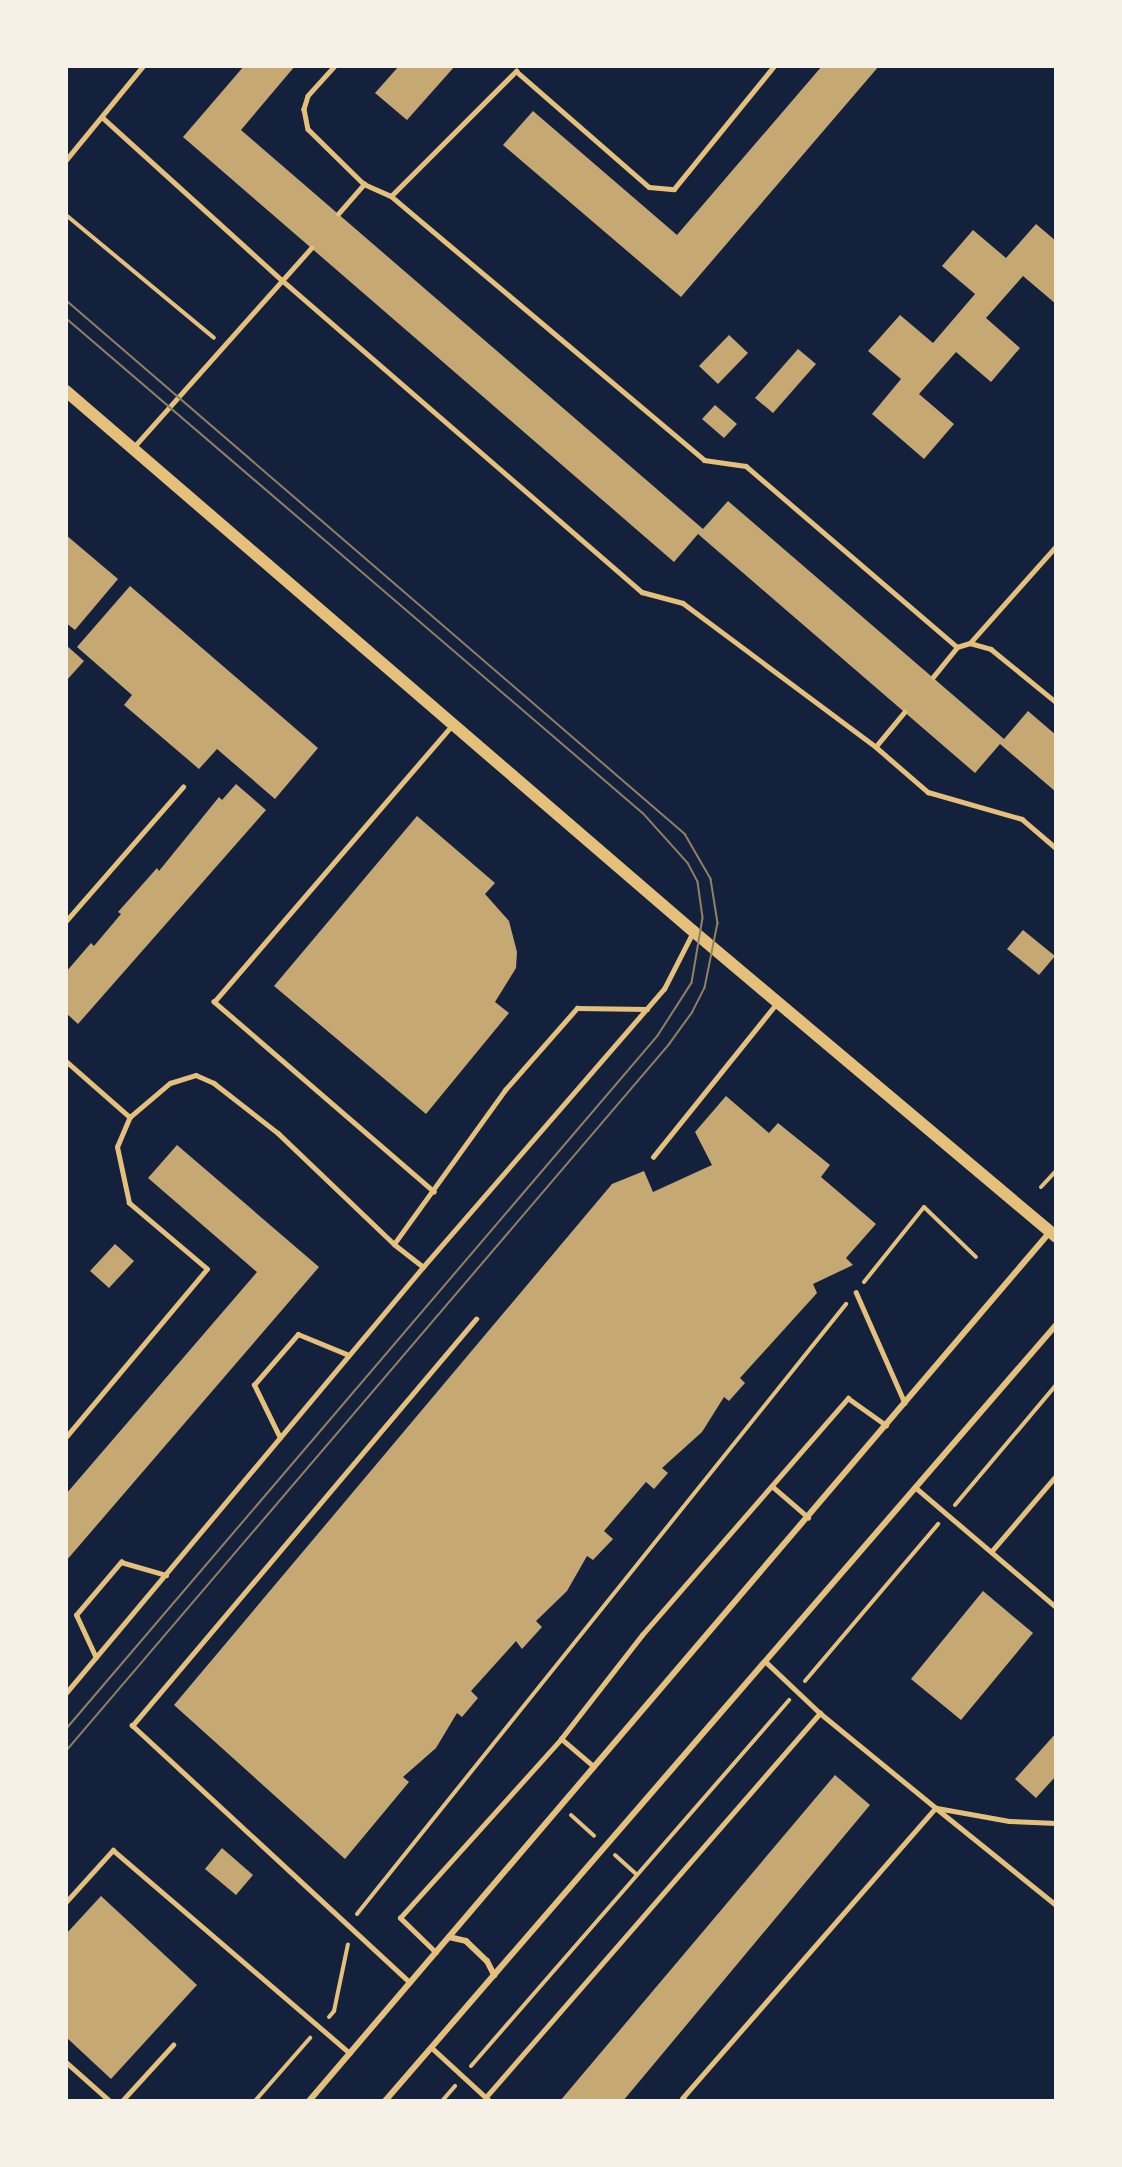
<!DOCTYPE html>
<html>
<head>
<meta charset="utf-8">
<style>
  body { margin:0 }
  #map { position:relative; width:1122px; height:2167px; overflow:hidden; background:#14213d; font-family:Mulish,sans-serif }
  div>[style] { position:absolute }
  .building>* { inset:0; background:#c6a872 }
  .path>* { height:4px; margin:-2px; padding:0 2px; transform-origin:2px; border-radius:2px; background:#e5c07b }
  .service>* { height:4.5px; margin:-2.25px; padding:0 2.25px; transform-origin:2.25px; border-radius:2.25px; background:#e5c07b }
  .minor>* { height:6px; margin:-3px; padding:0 3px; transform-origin:3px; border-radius:3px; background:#e5c07b }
  .secondary>* { height:12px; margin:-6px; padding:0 6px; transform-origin:6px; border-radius:6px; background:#e5c07b }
  .tram>* { height:1.5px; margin:-0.75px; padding:0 0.75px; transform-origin:0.75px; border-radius:0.75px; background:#918062 }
  span { translate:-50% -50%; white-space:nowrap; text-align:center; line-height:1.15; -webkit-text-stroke:5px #f6f1e7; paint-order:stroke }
  .frame { position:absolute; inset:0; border:68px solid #f6f1e7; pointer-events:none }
</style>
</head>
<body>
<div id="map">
  <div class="building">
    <div style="clip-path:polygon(244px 66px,295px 66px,241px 130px,703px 529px,728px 501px,1004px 739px,1028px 711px,1056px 735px,1056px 792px,1000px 744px,975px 773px,698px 534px,674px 562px,183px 137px)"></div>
    <div style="clip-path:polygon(399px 66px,455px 66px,407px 120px,375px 93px)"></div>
    <div style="clip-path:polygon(822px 66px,879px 66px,681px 297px,503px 145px,533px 111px,677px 235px)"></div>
    <div style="clip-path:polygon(1036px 224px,1056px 241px,1056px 304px,1023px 276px,986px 318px,1020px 348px,991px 382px,956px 352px,919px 394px,954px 424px,924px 459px,872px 414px,901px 379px,868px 351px,900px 315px,933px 343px,975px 294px,942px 266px,973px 230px,1006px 258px)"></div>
    <div style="clip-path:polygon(729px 335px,748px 353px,718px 384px,699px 366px)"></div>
    <div style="clip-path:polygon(798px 349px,816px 364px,773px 413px,755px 398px)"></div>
    <div style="clip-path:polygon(715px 405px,737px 424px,724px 438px,702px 419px)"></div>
    <div style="clip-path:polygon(66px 535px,118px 579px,75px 630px,66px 623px)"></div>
    <div style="clip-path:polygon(130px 586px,318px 748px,275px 799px,217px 749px,199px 769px,124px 705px,132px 695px,77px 647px)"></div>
    <div style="clip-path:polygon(66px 645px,84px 661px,66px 681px)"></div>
    <div style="clip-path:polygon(236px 784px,266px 810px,78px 1024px,66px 1013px,66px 972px,91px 943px,94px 946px,121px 914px,118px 912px,157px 868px,159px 871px,219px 797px,222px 800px)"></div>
    <div style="clip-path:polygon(417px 816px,495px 883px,485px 894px,509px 921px,517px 952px,516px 968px,495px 1002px,509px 1013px,426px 1114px,274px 986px)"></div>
    <div style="clip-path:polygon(1023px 930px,1055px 956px,1039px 975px,1007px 949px)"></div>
    <div style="clip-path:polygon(726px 1096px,769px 1133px,778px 1123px,830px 1165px,821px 1177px,876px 1224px,846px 1258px,853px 1265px,813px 1284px,817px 1293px,740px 1378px,745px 1383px,729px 1401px,724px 1397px,702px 1432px,662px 1468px,668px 1473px,654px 1489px,646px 1482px,604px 1531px,613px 1539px,593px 1560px,587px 1556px,567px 1591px,536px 1621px,542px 1627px,522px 1649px,516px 1641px,471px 1691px,478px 1698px,462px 1717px,457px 1713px,436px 1748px,403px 1777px,409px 1782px,345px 1859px,174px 1705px,612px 1184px,644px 1171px,653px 1192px,712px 1165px,695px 1132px)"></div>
    <div style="clip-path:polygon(177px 1145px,319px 1267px,66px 1561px,66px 1494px,257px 1272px,148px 1178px)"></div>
    <div style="clip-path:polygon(115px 1244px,134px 1261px,109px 1288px,90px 1271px)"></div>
    <div style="clip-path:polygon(983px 1591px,1033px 1633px,961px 1720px,911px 1679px)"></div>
    <div style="clip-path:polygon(1056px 1733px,1056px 1776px,1036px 1798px,1015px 1779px)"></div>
    <div style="clip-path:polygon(835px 1775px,870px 1805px,623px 2101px,560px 2101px)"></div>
    <div style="clip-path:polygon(222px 1848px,253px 1875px,236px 1895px,205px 1869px)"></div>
    <div style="clip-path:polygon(101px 1896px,197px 1985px,111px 2079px,66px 2037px,66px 1934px)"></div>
  </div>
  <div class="path">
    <div style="left:66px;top:215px;width:192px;rotate:39.7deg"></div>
    <div style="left:1041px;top:1187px;width:22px;rotate:-47deg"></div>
    <div style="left:864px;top:1282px;width:96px;rotate:-51.3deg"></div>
    <div style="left:924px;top:1207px;width:72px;rotate:43.9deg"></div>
    <div style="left:955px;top:1505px;width:157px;rotate:-49.9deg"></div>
    <div style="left:805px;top:1681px;width:206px;rotate:-49.7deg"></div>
    <div style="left:571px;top:1815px;width:31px;rotate:42deg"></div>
    <div style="left:615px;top:1855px;width:28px;rotate:42deg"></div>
    <div style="left:357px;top:1914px;width:782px;rotate:-51.28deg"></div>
    <div style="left:329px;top:2017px;width:8px;rotate:-50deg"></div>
    <div style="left:334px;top:2011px;width:68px;rotate:-78.2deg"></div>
    <div style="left:471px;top:2066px;width:485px;rotate:-49deg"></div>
    <div style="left:255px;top:2101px;width:84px;rotate:-48.9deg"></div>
    <div style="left:442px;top:2101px;width:20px;rotate:-49deg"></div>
  </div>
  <div class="service">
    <div style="left:335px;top:66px;width:40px;rotate:132deg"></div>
    <div style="left:308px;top:96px;width:14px;rotate:107deg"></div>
    <div style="left:304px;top:109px;width:20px;rotate:79deg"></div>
    <div style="left:308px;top:129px;width:78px;rotate:44.5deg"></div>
    <div style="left:364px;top:184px;width:30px;rotate:24deg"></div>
    <div style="left:391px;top:196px;width:409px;rotate:40.1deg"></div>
    <div style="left:704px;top:460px;width:42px;rotate:8.1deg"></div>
    <div style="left:746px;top:466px;width:278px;rotate:40.6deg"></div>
    <div style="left:102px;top:117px;width:244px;rotate:42.2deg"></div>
    <div style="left:283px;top:281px;width:475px;rotate:40.9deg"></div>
    <div style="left:642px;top:592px;width:42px;rotate:15deg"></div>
    <div style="left:683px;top:603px;width:241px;rotate:36.7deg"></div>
    <div style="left:66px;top:160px;width:122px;rotate:-50.7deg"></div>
    <div style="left:391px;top:196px;width:177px;rotate:-45deg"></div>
    <div style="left:516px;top:71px;width:176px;rotate:41.1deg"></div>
    <div style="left:649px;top:187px;width:25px;rotate:5deg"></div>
    <div style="left:674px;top:189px;width:159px;rotate:-50.9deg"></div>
    <div style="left:338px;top:214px;width:40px;rotate:-49deg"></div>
    <div style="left:133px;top:448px;width:268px;rotate:-48.3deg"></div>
    <div style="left:970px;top:643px;width:130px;rotate:-48.4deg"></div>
    <div style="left:933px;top:677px;width:38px;rotate:-51deg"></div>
    <div style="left:957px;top:647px;width:14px;rotate:-17deg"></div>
    <div style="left:970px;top:643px;width:22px;rotate:16deg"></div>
    <div style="left:991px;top:649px;width:84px;rotate:39.2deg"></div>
    <div style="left:905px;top:712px;width:45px;rotate:129.6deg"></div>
    <div style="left:876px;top:747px;width:69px;rotate:40.9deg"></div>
    <div style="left:928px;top:792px;width:98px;rotate:16deg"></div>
    <div style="left:1022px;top:819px;width:45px;rotate:40.5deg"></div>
    <div style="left:66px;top:921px;width:178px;rotate:-48.9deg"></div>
    <div style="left:66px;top:1061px;width:85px;rotate:41.2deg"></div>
    <div style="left:653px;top:1157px;width:198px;rotate:-51.2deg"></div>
    <div style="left:434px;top:1192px;width:291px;rotate:-139.2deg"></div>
    <div style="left:214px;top:1002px;width:367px;rotate:-49.3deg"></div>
    <div style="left:394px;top:1244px;width:37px;rotate:38deg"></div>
    <div style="left:856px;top:1292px;width:121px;rotate:66.2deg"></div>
    <div style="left:66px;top:1437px;width:219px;rotate:-50deg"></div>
    <div style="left:207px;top:1269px;width:102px;rotate:-139.8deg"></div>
    <div style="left:129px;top:1203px;width:57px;rotate:-102.1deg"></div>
    <div style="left:117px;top:1147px;width:33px;rotate:-67deg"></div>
    <div style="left:130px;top:1117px;width:52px;rotate:-40.4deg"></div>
    <div style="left:170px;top:1083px;width:27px;rotate:-17deg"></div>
    <div style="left:196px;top:1075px;width:20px;rotate:24deg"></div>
    <div style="left:214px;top:1083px;width:81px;rotate:38deg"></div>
    <div style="left:278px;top:1133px;width:161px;rotate:43.7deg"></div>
    <div style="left:394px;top:1244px;width:190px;rotate:-54.2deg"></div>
    <div style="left:505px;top:1090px;width:109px;rotate:-48.7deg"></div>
    <div style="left:577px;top:1008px;width:70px;rotate:0.8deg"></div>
    <div style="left:280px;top:1438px;width:59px;rotate:-116.1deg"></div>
    <div style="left:254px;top:1385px;width:67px;rotate:-49.2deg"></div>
    <div style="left:298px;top:1334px;width:55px;rotate:22.4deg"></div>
    <div style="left:772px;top:1486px;width:48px;rotate:40.7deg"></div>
    <div style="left:915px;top:1487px;width:185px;rotate:40.4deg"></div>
    <div style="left:991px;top:1552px;width:100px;rotate:-49.5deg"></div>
    <div style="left:96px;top:1658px;width:47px;rotate:-114.9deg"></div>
    <div style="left:76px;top:1615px;width:70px;rotate:-49.7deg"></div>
    <div style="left:121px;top:1562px;width:47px;rotate:16.1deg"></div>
    <div style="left:765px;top:1661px;width:76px;rotate:43.4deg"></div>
    <div style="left:66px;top:1693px;width:556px;rotate:-50.04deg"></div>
    <div style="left:423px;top:1267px;width:368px;rotate:-49.1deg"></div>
    <div style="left:664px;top:989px;width:64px;rotate:-63deg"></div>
    <div style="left:594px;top:1767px;width:43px;rotate:-139.7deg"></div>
    <div style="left:561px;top:1739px;width:132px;rotate:-52.1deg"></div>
    <div style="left:642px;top:1635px;width:314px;rotate:-49deg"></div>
    <div style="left:848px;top:1398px;width:47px;rotate:35.4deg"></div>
    <div style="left:936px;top:1808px;width:154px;rotate:38.9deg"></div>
    <div style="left:937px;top:1808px;width:73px;rotate:10.2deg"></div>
    <div style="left:1009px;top:1821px;width:47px;rotate:2.4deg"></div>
    <div style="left:66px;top:1902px;width:70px;rotate:-47.9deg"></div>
    <div style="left:113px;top:1850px;width:312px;rotate:40.6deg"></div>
    <div style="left:436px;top:1953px;width:50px;rotate:-135.8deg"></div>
    <div style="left:400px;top:1918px;width:241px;rotate:-48deg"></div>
    <div style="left:410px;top:1983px;width:379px;rotate:-137.2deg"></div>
    <div style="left:132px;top:1726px;width:533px;rotate:-49.8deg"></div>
    <div style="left:431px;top:2047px;width:80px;rotate:42.5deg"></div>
    <div style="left:66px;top:2062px;width:59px;rotate:41.6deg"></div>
    <div style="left:486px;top:2097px;width:509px;rotate:-48.98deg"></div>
    <div style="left:820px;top:1713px;width:150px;rotate:39.3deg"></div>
    <div style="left:936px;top:1808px;width:385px;rotate:131.1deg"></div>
    <div style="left:683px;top:2098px;width:4px;rotate:45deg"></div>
    <div style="left:122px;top:2101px;width:76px;rotate:-47.7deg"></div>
  </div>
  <div class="minor">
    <div style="left:449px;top:1937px;width:17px;rotate:13deg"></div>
    <div style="left:466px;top:1941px;width:29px;rotate:44deg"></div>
    <div style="left:487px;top:1961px;width:16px;rotate:63deg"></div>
    <div style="left:309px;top:2101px;width:1142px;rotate:-49.55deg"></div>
    <div style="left:385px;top:2101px;width:1026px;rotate:-49.15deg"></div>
  </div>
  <div class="secondary">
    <div style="left:66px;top:391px;width:827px;rotate:40.74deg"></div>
    <div style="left:693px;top:931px;width:475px;rotate:40.1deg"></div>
  </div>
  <div class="tram">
    <div style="left:66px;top:300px;width:818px;rotate:40.78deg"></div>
    <div style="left:685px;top:834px;width:52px;rotate:60deg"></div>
    <div style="left:711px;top:879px;width:45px;rotate:81deg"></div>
    <div style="left:718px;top:923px;width:66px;rotate:101.3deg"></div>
    <div style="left:705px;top:988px;width:27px;rotate:117deg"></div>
    <div style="left:693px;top:1012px;width:39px;rotate:126deg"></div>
    <div style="left:670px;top:1044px;width:931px;rotate:130.47deg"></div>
    <div style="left:66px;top:318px;width:760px;rotate:40.63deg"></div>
    <div style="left:643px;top:813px;width:67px;rotate:48deg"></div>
    <div style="left:688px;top:863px;width:21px;rotate:62deg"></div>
    <div style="left:698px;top:882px;width:36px;rotate:82deg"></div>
    <div style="left:703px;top:918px;width:66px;rotate:99.6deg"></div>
    <div style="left:692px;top:983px;width:63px;rotate:122.7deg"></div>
    <div style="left:658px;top:1036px;width:912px;rotate:130.47deg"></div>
  </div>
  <div class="frame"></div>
</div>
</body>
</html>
